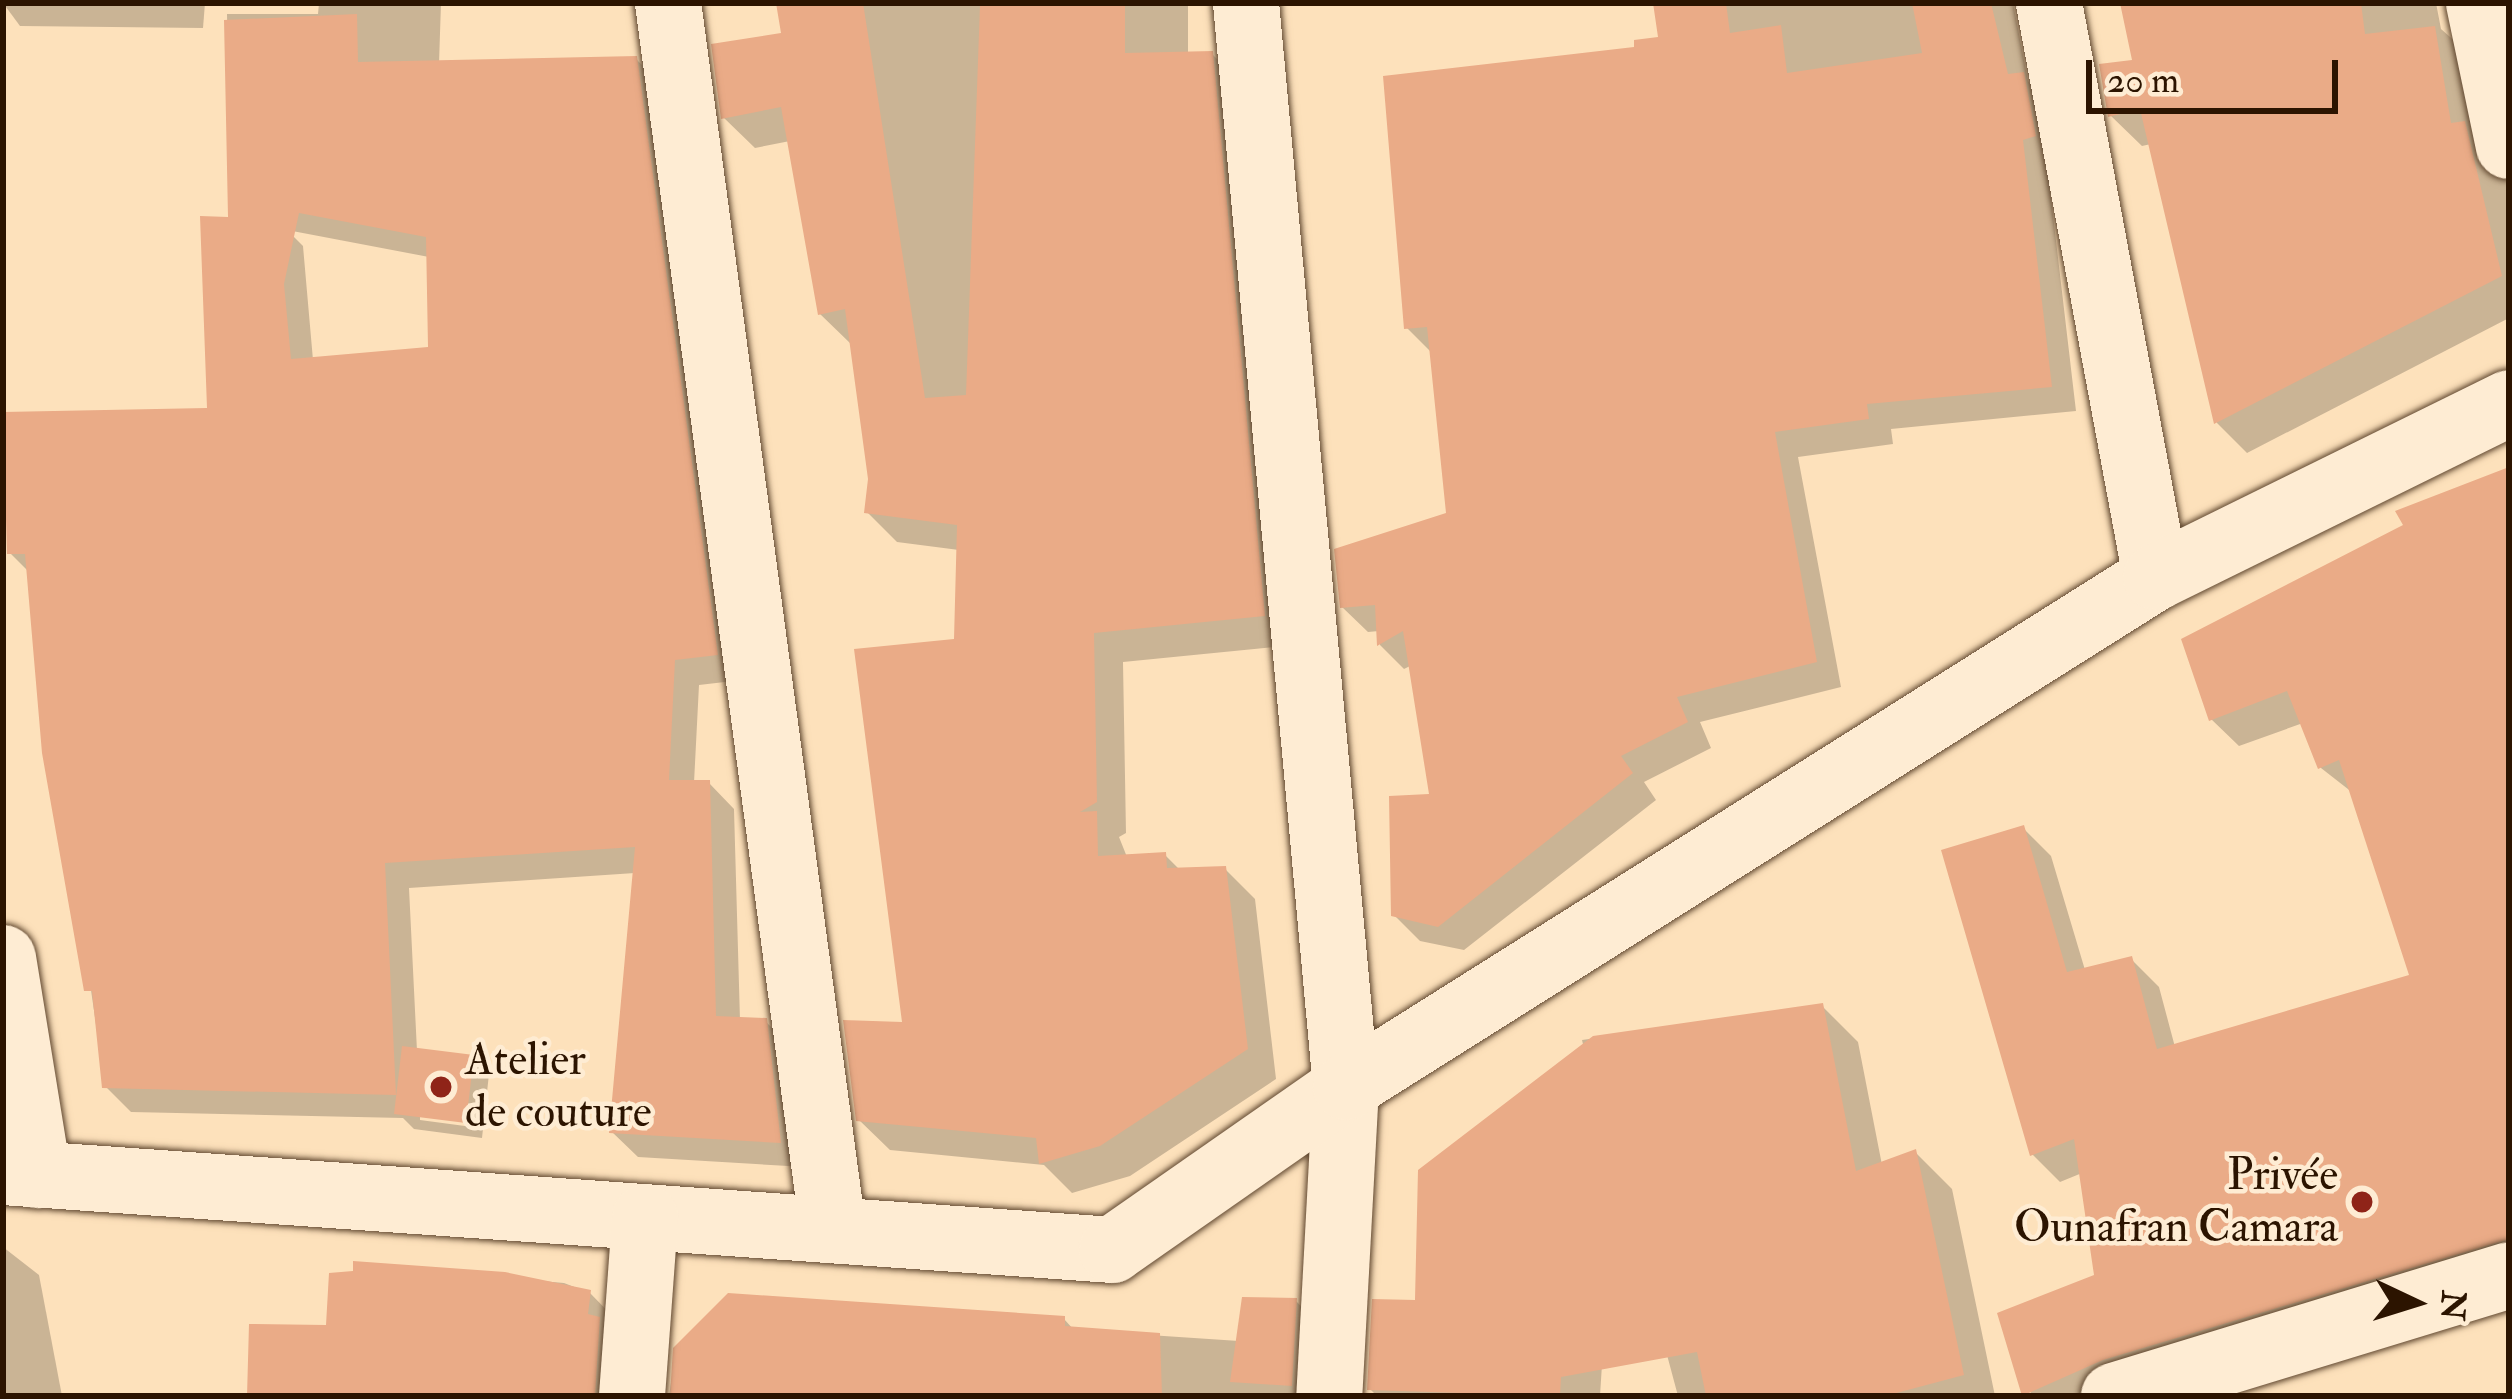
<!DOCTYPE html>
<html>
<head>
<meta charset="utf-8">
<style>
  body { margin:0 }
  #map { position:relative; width:2512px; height:1399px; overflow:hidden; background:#fde1bb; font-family:"IM FELL Double Pica",serif }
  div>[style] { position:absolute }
  .shadow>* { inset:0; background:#0003 }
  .building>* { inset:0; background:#eaab87 }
  .roads { filter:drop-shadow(0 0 3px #60472f) drop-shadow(0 0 3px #60472f) }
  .minor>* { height:66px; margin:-33px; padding:0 33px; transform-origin:33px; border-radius:33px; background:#feecd3 }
  .dots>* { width:33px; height:33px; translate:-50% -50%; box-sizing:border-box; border:6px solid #feecd3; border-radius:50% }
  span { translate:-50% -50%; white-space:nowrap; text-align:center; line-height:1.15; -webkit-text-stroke:9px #feecd3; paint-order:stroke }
  .poi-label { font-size:45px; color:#2c1400 }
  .left { translate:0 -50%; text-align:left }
  .right { translate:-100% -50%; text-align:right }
  .frame { position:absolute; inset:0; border:6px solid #2c1400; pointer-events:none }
  .north { position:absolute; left:2356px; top:1243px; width:120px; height:120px; -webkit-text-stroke:9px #feecd3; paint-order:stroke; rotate:94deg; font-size:33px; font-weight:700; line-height:48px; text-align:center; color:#2c1400 }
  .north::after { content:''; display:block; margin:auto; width:42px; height:54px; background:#2c1400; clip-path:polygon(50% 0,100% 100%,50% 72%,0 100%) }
  .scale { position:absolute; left:2086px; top:60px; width:252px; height:54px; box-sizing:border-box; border:6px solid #2c1400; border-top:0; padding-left:15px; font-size:36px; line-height:42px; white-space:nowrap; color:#2c1400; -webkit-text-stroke:9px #feecd3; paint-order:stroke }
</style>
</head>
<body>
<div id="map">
  <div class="shadow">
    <div style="clip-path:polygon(3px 3px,205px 3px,203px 28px,20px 26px)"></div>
    <div style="clip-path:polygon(evenodd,319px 3px,441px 3px,439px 64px,636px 59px,662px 85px,742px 680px,699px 685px,694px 783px,709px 783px,734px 809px,740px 1020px,765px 1021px,791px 1046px,805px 1167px,638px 1157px,612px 1132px,635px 873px,409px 888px,417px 1051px,472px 1058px,489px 1074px,482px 1138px,414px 1129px,403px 1118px,131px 1112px,105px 1086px,30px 573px,10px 553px,210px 411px,252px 220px,230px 199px,227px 14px,318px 14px,319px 3px,287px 230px,429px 257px,431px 350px,313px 360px,303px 246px,287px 230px,319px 3px,420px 1114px,481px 1122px,480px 1128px,420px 1120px,420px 1114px)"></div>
    <div style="clip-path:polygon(779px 3px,1188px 3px,1188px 54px,1212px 54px,1242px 84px,1294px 645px,1123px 662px,1126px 833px,1119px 837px,1127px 857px,1165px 855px,1180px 870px,1225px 869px,1255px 899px,1276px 1079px,1130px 1176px,1072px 1193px,1044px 1165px,890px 1150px,859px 1120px,905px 1025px,957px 642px,959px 550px,897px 542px,867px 512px,871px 479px,851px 344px,820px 314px,790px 141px,755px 148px,724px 118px,784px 35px)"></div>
    <div style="clip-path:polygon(1656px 3px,2013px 3px,2028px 81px,2048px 101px,2047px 164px,2076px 411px,1891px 429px,1893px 444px,1798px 457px,1841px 687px,1700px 722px,1711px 748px,1644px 782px,1656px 800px,1464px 950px,1420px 941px,1394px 915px,1433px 797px,1412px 665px,1404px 669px,1380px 645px,1379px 631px,1368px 632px,1342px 607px,1450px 515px,1433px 354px,1407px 328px,1638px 49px,1661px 39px)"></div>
    <div style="clip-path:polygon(2123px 3px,2436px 3px,2441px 29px,2475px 59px,2509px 183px,2509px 318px,2247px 453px,2217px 423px,2151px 144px,2142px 146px,2111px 116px,2135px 63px)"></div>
    <div style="clip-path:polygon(2509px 471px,2509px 1272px,2099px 1396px,2034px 1396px,2022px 1383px,2097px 1277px,2082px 1173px,2060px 1182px,2032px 1154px,2024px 829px,2051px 856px,2085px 970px,2131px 959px,2159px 987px,2175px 1047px,2412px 977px,2353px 793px,2321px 768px,2303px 723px,2239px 746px,2211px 719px)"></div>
    <div style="clip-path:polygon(1822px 1006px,1858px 1042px,1882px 1165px,1916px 1153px,1952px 1189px,1995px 1396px,1678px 1396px,1615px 1161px,1600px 1396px,1377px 1396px,1370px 1389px,1418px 1303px,1586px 1057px,1582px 1040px)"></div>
    <div style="clip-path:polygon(3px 1247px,39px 1275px,62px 1396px,3px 1396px)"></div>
    <div style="clip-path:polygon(356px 1264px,564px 1283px,590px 1293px,627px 1331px,635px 1396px,250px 1396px,329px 1328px)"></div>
    <div style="clip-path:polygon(1296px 1301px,1333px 1339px,1330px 1396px,669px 1396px,676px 1349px,1064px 1319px,1074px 1330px,1239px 1341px)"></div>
  </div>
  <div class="building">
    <div style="clip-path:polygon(776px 3px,863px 3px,925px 398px,966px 395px,980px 5px,1125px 3px,1125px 53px,1213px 51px,1265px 616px,1094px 633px,1097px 802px,1080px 812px,1097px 811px,1098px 856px,1166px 852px,1167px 868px,1226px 866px,1248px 1049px,1100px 1146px,1039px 1164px,1036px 1138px,856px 1121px,843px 1020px,902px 1022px,854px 649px,954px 639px,957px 525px,864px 513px,868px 479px,845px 309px,818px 315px,781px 107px,721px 119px,711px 44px,781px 33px)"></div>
    <div style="clip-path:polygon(1653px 3px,1726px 3px,1730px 33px,1781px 25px,1787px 73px,1922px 53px,1912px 3px,1991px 3px,2008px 74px,2024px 72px,2036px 136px,2023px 140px,2052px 387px,1867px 404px,1869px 419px,1775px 432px,1817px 662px,1677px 697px,1688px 722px,1621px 756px,1633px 773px,1438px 927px,1391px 916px,1389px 796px,1429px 794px,1403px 631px,1377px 646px,1375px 605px,1340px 608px,1334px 549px,1446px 513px,1427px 327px,1404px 329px,1383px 76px,1634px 47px,1634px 40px,1658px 37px)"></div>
    <div style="clip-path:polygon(2120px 3px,2361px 3px,2365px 34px,2435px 26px,2451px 123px,2465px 121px,2502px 276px,2214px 424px,2140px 109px,2108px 117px,2099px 64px,2132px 60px)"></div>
    <div style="clip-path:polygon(evenodd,357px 14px,358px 62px,637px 56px,718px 655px,675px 660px,669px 780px,710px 780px,716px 1016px,767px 1018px,781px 1143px,609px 1133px,635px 847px,385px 863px,396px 1095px,102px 1088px,92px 991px,84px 991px,42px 753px,25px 554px,7px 554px,3px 412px,207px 408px,200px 216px,228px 217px,224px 20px,357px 14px,299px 213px,426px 237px,428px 347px,291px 359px,284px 284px,299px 213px)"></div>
    <div style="clip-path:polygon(2509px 467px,2509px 1239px,2103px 1360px,2022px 1396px,1997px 1313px,2094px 1275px,2074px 1139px,2030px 1156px,1941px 850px,2024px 825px,2067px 972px,2132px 956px,2157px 1049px,2409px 975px,2339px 760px,2318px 769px,2287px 691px,2209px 721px,2181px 639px,2403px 525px,2395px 511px)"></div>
    <div style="clip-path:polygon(1823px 1003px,1856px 1171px,1916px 1149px,1964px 1375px,1885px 1396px,1706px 1396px,1697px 1352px,1561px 1377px,1560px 1396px,1367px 1390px,1372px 1299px,1415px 1300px,1418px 1170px,1593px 1036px)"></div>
    <div style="clip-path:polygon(402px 1046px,474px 1055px,466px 1123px,394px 1114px)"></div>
    <div style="clip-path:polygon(353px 1261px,505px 1272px,591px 1290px,588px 1314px,600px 1317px,595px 1396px,247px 1396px,249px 1324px,326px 1325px,329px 1273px,353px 1271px)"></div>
    <div style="clip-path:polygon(728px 1293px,1065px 1316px,1065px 1326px,1160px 1333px,1162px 1396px,670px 1396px,673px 1348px)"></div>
    <div style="clip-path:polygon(1242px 1297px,1297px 1298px,1292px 1386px,1230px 1382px)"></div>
  </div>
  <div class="roads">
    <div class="minor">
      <div style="left:668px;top:3px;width:1238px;rotate:82.34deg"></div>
      <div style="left:1246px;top:3px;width:1089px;rotate:84.73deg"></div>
      <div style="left:1346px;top:1087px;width:309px;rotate:93.1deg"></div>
      <div style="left:2049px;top:3px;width:584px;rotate:79.44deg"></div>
      <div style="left:2479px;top:3px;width:146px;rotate:78.2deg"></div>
      <div style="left:3px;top:958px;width:220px;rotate:80.8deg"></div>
      <div style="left:3px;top:1172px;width:1112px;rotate:4.02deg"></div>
      <div style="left:1112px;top:1250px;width:285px;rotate:-34.9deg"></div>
      <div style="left:1346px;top:1087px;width:957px;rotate:-32.2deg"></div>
      <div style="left:2156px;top:577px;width:394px;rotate:-26.2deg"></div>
      <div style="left:632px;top:1396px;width:179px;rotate:-85.8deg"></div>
      <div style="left:2114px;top:1396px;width:413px;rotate:-17deg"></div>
    </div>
  </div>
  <div class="dots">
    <div style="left:441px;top:1087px;background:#8f2418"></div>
    <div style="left:2362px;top:1202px;background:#8f2418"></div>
  </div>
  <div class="poi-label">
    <span class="left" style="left:465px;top:1087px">Atelier<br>de couture</span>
    <span class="right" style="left:2338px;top:1202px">Privée<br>Ounafran Camara</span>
  </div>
  <div class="frame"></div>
  <div class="north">N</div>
  <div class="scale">20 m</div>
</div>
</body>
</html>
